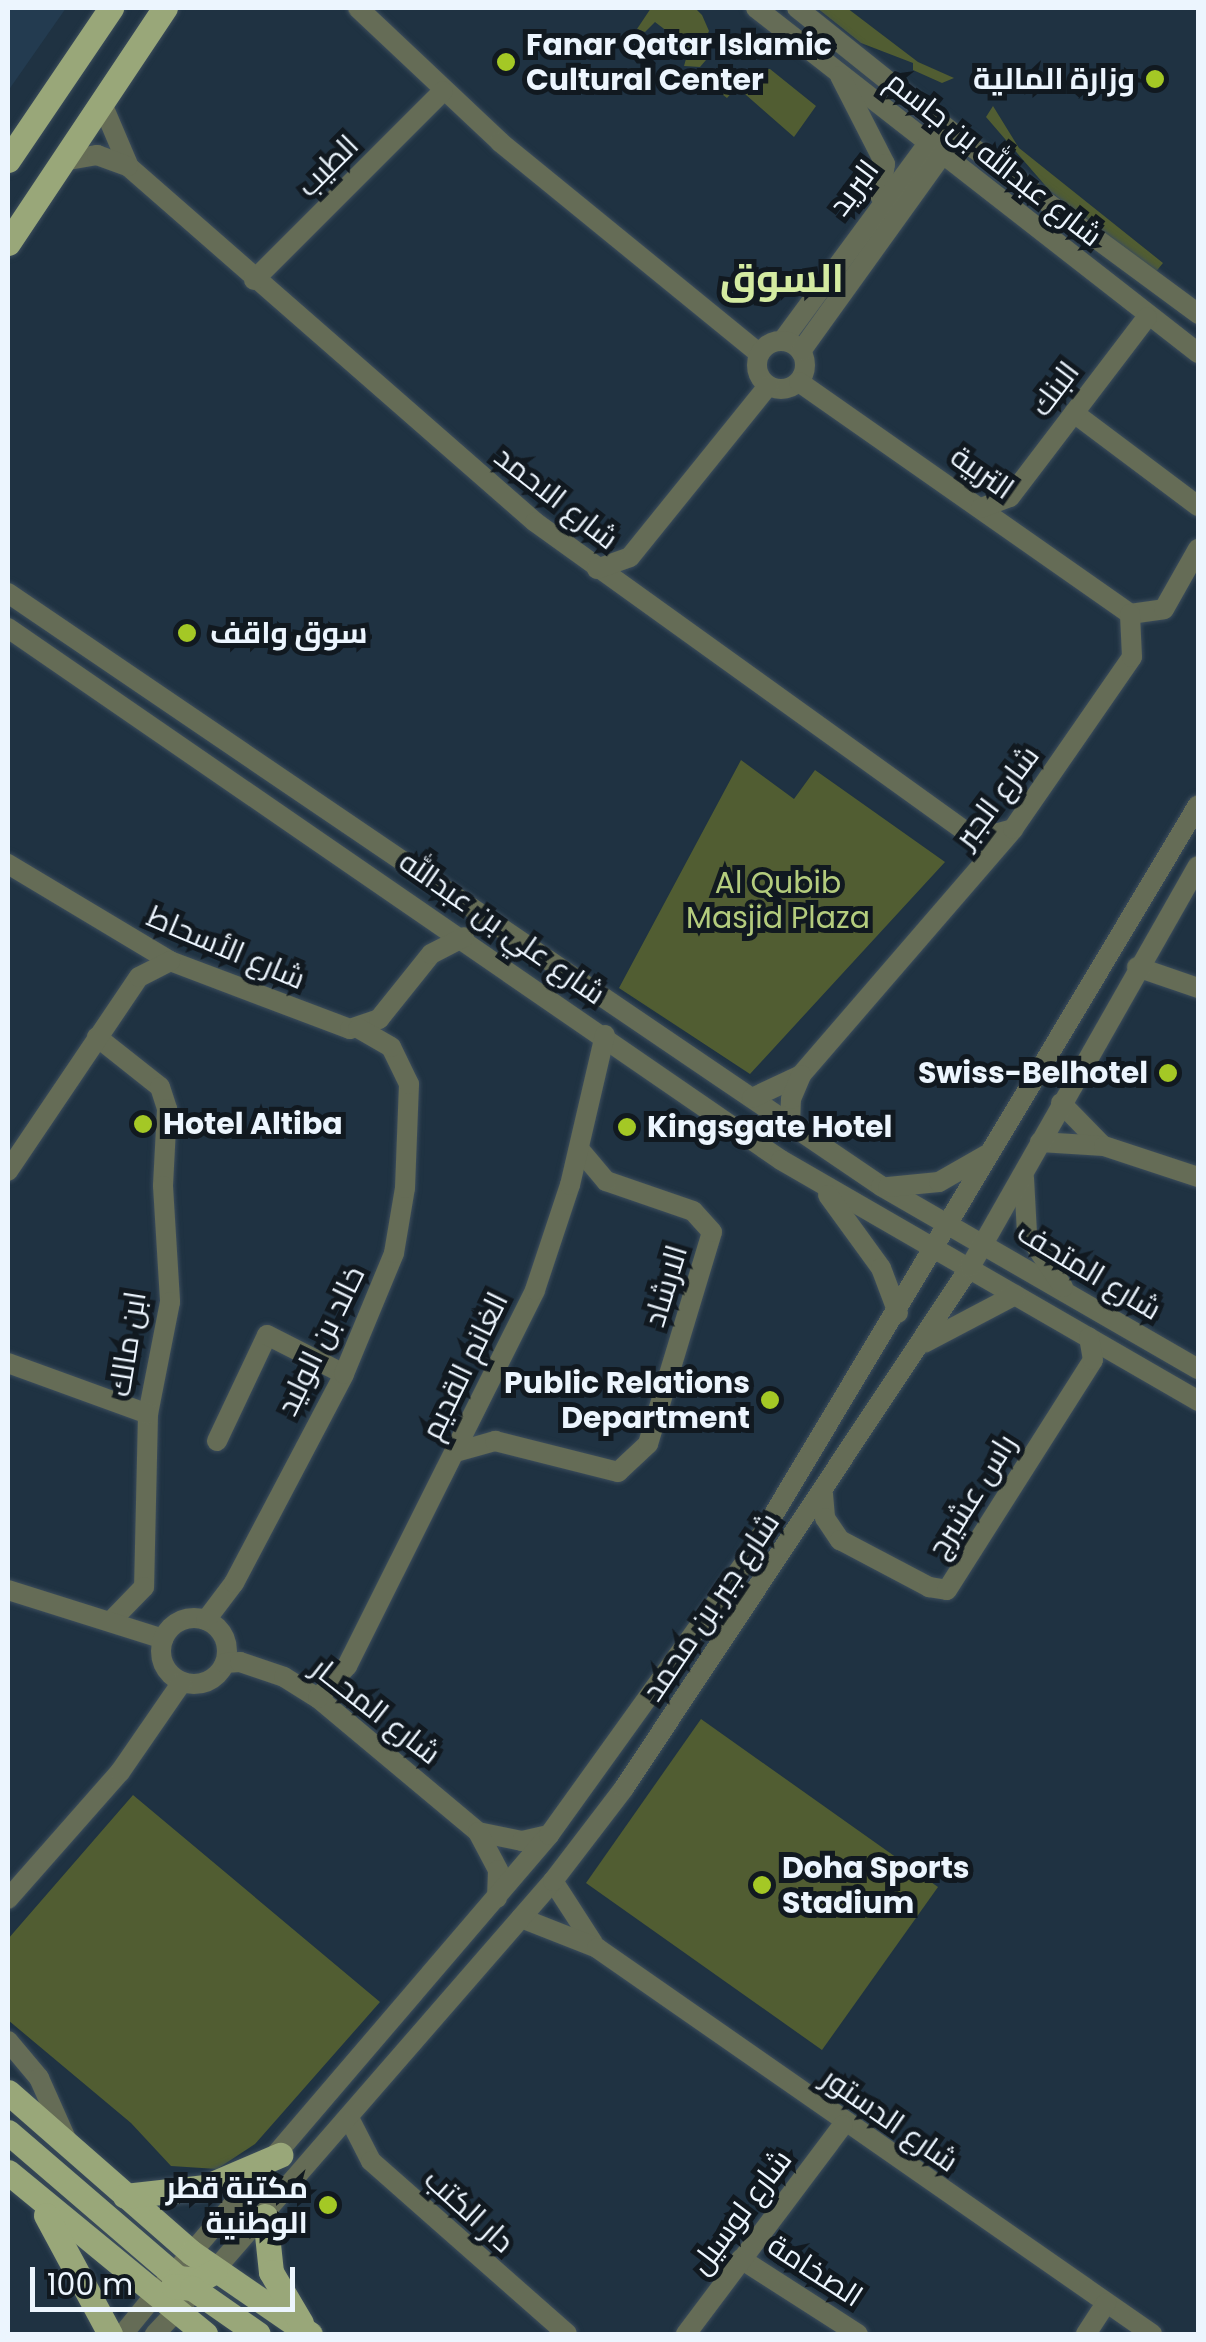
<!DOCTYPE html>
<html>
<head>
<meta charset="utf-8">
<style>
  body { margin:0 }
  #map { position:relative; width:1206px; height:2342px; overflow:hidden; background:#1f3242; font-family:Poppins,Cairo,sans-serif }
  div>[style] { position:absolute }
  .built>* { inset:0; background:#233b50 }
  .green>* { inset:0; background:#515d32 }
  .roads { filter:drop-shadow(0 0 2px #3c4d5c) drop-shadow(0 0 2px #3c4d5c) }
  .minor>* { height:20px; margin:-10px; padding:0 10px; transform-origin:10px; border-radius:10px; background:#656c56 }
  .minor>.ring { margin:-10px; padding:0; box-sizing:content-box; background:none; border:20px solid #656c56; border-radius:50% }
  .major>* { height:25px; margin:-12.5px; padding:0 12.5px; transform-origin:12.5px; border-radius:12.5px; background:#99a779 }
  .dots>* { width:28px; height:28px; translate:-50% -50%; box-sizing:border-box; border:5px solid #111920; border-radius:50% }
  span { translate:-50% -50%; white-space:nowrap; text-align:center; line-height:1.15; -webkit-text-stroke:10px #111920; paint-order:stroke }
  .poi-label { font-size:30px; color:#ecf5fe; font-weight:700 }
  .left { translate:0 -50%; text-align:left }
  .right { translate:-100% -50%; text-align:right }
  .street-label { font-size:30px; color:#ecf5fe }
  .park-label { font-size:30px; color:#b4cc7d }
  .district-label { font-size:40px; color:#d4eba1; font-weight:700 }
  .frame { position:absolute; inset:0; border:10px solid #ecf5fe; pointer-events:none }
  .scale { position:absolute; left:30px; top:2267px; width:265px; height:45px; box-sizing:border-box; border:5px solid #ecf5fe; border-top:0; padding-left:12px; font-size:30px; line-height:35px; white-space:nowrap; color:#ecf5fe; -webkit-text-stroke:8px #111920; paint-order:stroke }
</style>
</head>
<body>
<div id="map">
  <div class="built">
    <div style="clip-path:polygon(8px 8px,66px 8px,8px 91px)"></div>
  </div>
  <div class="green">
    <div style="clip-path:polygon(651px 8px,695px 8px,702px 15px,709px 31px,698px 53px,706px 60px,700px 67px,684px 66px,689px 48px,655px 22px,645px 32px,637px 29px)"></div>
    <div style="clip-path:polygon(817px 8px,847px 8px,918px 62px,954px 78px,942px 83px,913px 70px,913px 63px,861px 43px)"></div>
    <div style="clip-path:polygon(770px 69px,816px 106px,794px 137px,737px 87px,727px 98px,718px 91px,724px 75px,734px 82px,743px 71px)"></div>
    <div style="clip-path:polygon(993px 106px,1019px 148px,1163px 263px,1154px 274px,1050px 191px,986px 117px)"></div>
    <div style="clip-path:polygon(741px 760px,794px 799px,815px 770px,945px 862px,750px 1074px,619px 988px)"></div>
    <div style="clip-path:polygon(701px 1719px,938px 1887px,822px 2050px,586px 1883px)"></div>
    <div style="clip-path:polygon(133px 1795px,380px 2002px,255px 2144px,217px 2169px,171px 2166px,131px 2123px,8px 2020px,8px 1939px)"></div>
  </div>
  <div class="roads">
    <div class="minor">
      <div style="left:358px;top:8px;width:195px;rotate:43.3deg"></div>
      <div style="left:500px;top:142px;width:334px;rotate:39.2deg"></div>
      <div style="left:756px;top:8px;width:561px;rotate:37.97deg"></div>
      <div style="left:797px;top:8px;width:205px;rotate:38.7deg"></div>
      <div style="left:957px;top:136px;width:300px;rotate:36.4deg"></div>
      <div style="left:840px;top:76px;width:99px;rotate:62.9deg"></div>
      <div style="left:885px;top:164px;width:32px;rotate:99deg"></div>
      <div style="left:103px;top:106px;width:66px;rotate:66.9deg"></div>
      <div style="left:129px;top:167px;width:539px;rotate:41.17deg"></div>
      <div style="left:535px;top:522px;width:543px;rotate:35.71deg"></div>
      <div style="left:976px;top:839px;width:38px;rotate:-15deg"></div>
      <div style="left:63px;top:161px;width:35px;rotate:-10deg"></div>
      <div style="left:97px;top:155px;width:33px;rotate:20deg"></div>
      <div style="left:254px;top:280px;width:267px;rotate:-45deg"></div>
      <div style="left:783px;top:340px;width:256px;rotate:-53.6deg"></div>
      <div class="ring" style="left:757px;top:341px;width:28px;height:28px"></div>
      <div style="left:801px;top:351px;width:254px;rotate:-54.3deg"></div>
      <div style="left:799px;top:382px;width:404px;rotate:35deg"></div>
      <div style="left:1130px;top:614px;width:34px;rotate:-8deg"></div>
      <div style="left:1164px;top:609px;width:69px;rotate:-60.5deg"></div>
      <div style="left:1074px;top:413px;width:155px;rotate:36.9deg"></div>
      <div style="left:981px;top:508px;width:31px;rotate:-21deg"></div>
      <div style="left:1010px;top:497px;width:226px;rotate:-52.7deg"></div>
      <div style="left:597px;top:569px;width:35px;rotate:-20deg"></div>
      <div style="left:630px;top:557px;width:220px;rotate:-51.1deg"></div>
      <div style="left:8px;top:593px;width:1055px;rotate:34.19deg"></div>
      <div style="left:881px;top:1186px;width:366px;rotate:30deg"></div>
      <div style="left:8px;top:628px;width:938px;rotate:34.54deg"></div>
      <div style="left:781px;top:1160px;width:482px;rotate:30deg"></div>
      <div style="left:8px;top:864px;width:189px;rotate:30.9deg"></div>
      <div style="left:170px;top:961px;width:192px;rotate:20.7deg"></div>
      <div style="left:350px;top:1029px;width:31px;rotate:-19deg"></div>
      <div style="left:379px;top:1019px;width:83px;rotate:-51.3deg"></div>
      <div style="left:431px;top:954px;width:37px;rotate:-27deg"></div>
      <div style="left:1137px;top:967px;width:65px;rotate:19deg"></div>
      <div style="left:97px;top:1037px;width:80px;rotate:38.4deg"></div>
      <div style="left:160px;top:1087px;width:23px;rotate:72deg"></div>
      <div style="left:167px;top:1109px;width:77px;rotate:93deg"></div>
      <div style="left:163px;top:1186px;width:116px;rotate:86.5deg"></div>
      <div style="left:170px;top:1302px;width:114px;rotate:101.1deg"></div>
      <div style="left:148px;top:1414px;width:173px;rotate:91.3deg"></div>
      <div style="left:144px;top:1587px;width:43px;rotate:134.1deg"></div>
      <div style="left:752px;top:1098px;width:54px;rotate:-25.1deg"></div>
      <div style="left:801px;top:1075px;width:325px;rotate:-49.2deg"></div>
      <div style="left:1013px;top:829px;width:209px;rotate:-55.3deg"></div>
      <div style="left:1132px;top:657px;width:43px;rotate:-92.7deg"></div>
      <div style="left:1061px;top:1103px;width:59px;rotate:45.7deg"></div>
      <div style="left:790px;top:1126px;width:27px;rotate:-88deg"></div>
      <div style="left:791px;top:1099px;width:26px;rotate:-67deg"></div>
      <div style="left:1040px;top:1142px;width:64px;rotate:3.6deg"></div>
      <div style="left:1104px;top:1146px;width:99px;rotate:18.3deg"></div>
      <div style="left:8px;top:1171px;width:234px;rotate:-56deg"></div>
      <div style="left:139px;top:977px;width:35px;rotate:-27deg"></div>
      <div style="left:1024px;top:1178px;width:55px;rotate:86.9deg"></div>
      <div style="left:1027px;top:1233px;width:65px;rotate:56.3deg"></div>
      <div style="left:888px;top:1187px;width:51px;rotate:-5.6deg"></div>
      <div style="left:939px;top:1182px;width:54px;rotate:-29.9deg"></div>
      <div style="left:828px;top:1195px;width:90px;rotate:54deg"></div>
      <div style="left:881px;top:1268px;width:48px;rotate:69.3deg"></div>
      <div style="left:924px;top:1343px;width:103px;rotate:-27.8deg"></div>
      <div style="left:8px;top:1363px;width:149px;rotate:20deg"></div>
      <div style="left:217px;top:1441px;width:117px;rotate:-64.7deg"></div>
      <div style="left:267px;top:1335px;width:86px;rotate:26.9deg"></div>
      <div style="left:456px;top:1452px;width:41px;rotate:-15.8deg"></div>
      <div style="left:495px;top:1441px;width:127px;rotate:14.1deg"></div>
      <div style="left:618px;top:1472px;width:41px;rotate:-43deg"></div>
      <div style="left:648px;top:1444px;width:221px;rotate:-73.2deg"></div>
      <div style="left:712px;top:1232px;width:28px;rotate:-132deg"></div>
      <div style="left:693px;top:1211px;width:92px;rotate:-161deg"></div>
      <div style="left:606px;top:1181px;width:42px;rotate:-130.2deg"></div>
      <div style="left:823px;top:1494px;width:24px;rotate:85deg"></div>
      <div style="left:825px;top:1518px;width:27px;rotate:56deg"></div>
      <div style="left:840px;top:1540px;width:101px;rotate:27.8deg"></div>
      <div style="left:929px;top:1587px;width:18px;rotate:9deg"></div>
      <div style="left:947px;top:1590px;width:272px;rotate:-57.6deg"></div>
      <div style="left:1093px;top:1360px;width:23px;rotate:-100deg"></div>
      <div style="left:8px;top:1590px;width:163px;rotate:17.5deg"></div>
      <div class="ring" style="left:161px;top:1618px;width:46px;height:46px"></div>
      <div style="left:206px;top:1620px;width:46px;rotate:-52.9deg"></div>
      <div style="left:234px;top:1583px;width:236px;rotate:-62.2deg"></div>
      <div style="left:344px;top:1374px;width:131px;rotate:-67.5deg"></div>
      <div style="left:394px;top:1253px;width:66px;rotate:-80.4deg"></div>
      <div style="left:405px;top:1188px;width:104px;rotate:-87.8deg"></div>
      <div style="left:409px;top:1084px;width:41px;rotate:-115.9deg"></div>
      <div style="left:391px;top:1047px;width:38px;rotate:-150deg"></div>
      <div style="left:225px;top:1663px;width:15px;rotate:-4deg"></div>
      <div style="left:240px;top:1662px;width:46px;rotate:18.8deg"></div>
      <div style="left:284px;top:1677px;width:40px;rotate:32deg"></div>
      <div style="left:318px;top:1698px;width:209px;rotate:39.9deg"></div>
      <div style="left:478px;top:1832px;width:45px;rotate:11.6deg"></div>
      <div style="left:522px;top:1841px;width:28px;rotate:-13deg"></div>
      <div style="left:318px;top:1698px;width:43px;rotate:-47.8deg"></div>
      <div style="left:347px;top:1666px;width:420px;rotate:-63.4deg"></div>
      <div style="left:535px;top:1290px;width:111px;rotate:-71.6deg"></div>
      <div style="left:570px;top:1185px;width:154px;rotate:-76.9deg"></div>
      <div style="left:478px;top:1832px;width:43px;rotate:62.2deg"></div>
      <div style="left:498px;top:1870px;width:28px;rotate:92deg"></div>
      <div style="left:553px;top:1881px;width:74px;rotate:57.2deg"></div>
      <div style="left:8px;top:1899px;width:169px;rotate:-48.6deg"></div>
      <div style="left:120px;top:1772px;width:109px;rotate:-55.4deg"></div>
      <div style="left:521px;top:1918px;width:82px;rotate:21.5deg"></div>
      <div style="left:597px;top:1948px;width:676px;rotate:34.82deg"></div>
      <div style="left:8px;top:2041px;width:48px;rotate:50deg"></div>
      <div style="left:39px;top:2078px;width:69px;rotate:66deg"></div>
      <div style="left:349px;top:2118px;width:48px;rotate:62.9deg"></div>
      <div style="left:371px;top:2161px;width:261px;rotate:41.4deg"></div>
      <div style="left:741px;top:2259px;width:139px;rotate:32.7deg"></div>
      <div style="left:182px;top:2264px;width:565px;rotate:-49.45deg"></div>
      <div style="left:549px;top:1835px;width:334px;rotate:-54.3deg"></div>
      <div style="left:744px;top:1564px;width:884px;rotate:-59.11deg"></div>
      <div style="left:206px;top:2280px;width:529px;rotate:-48.99deg"></div>
      <div style="left:553px;top:1881px;width:117px;rotate:-52.6deg"></div>
      <div style="left:624px;top:1788px;width:625px;rotate:-56.41deg"></div>
      <div style="left:970px;top:1267px;width:461px;rotate:-60.4deg"></div>
      <div style="left:123px;top:2334px;width:63px;rotate:-50.8deg"></div>
      <div style="left:155px;top:2334px;width:45px;rotate:-46.8deg"></div>
      <div style="left:686px;top:2334px;width:261px;rotate:-53.1deg"></div>
      <div style="left:1086px;top:2334px;width:37px;rotate:-57deg"></div>
    </div>
    <div class="major">
      <div style="left:8px;top:160px;width:184px;rotate:-55.9deg"></div>
      <div style="left:8px;top:243px;width:283px;rotate:-56.3deg"></div>
      <div style="left:8px;top:2092px;width:244px;rotate:41.2deg"></div>
      <div style="left:192px;top:2253px;width:143px;rotate:34.5deg"></div>
      <div style="left:8px;top:2132px;width:224px;rotate:40.7deg"></div>
      <div style="left:178px;top:2278px;width:21px;rotate:5deg"></div>
      <div style="left:199px;top:2280px;width:18px;rotate:-29deg"></div>
      <div style="left:8px;top:2172px;width:255px;rotate:39.4deg"></div>
      <div style="left:125px;top:2196px;width:81px;rotate:-6.4deg"></div>
      <div style="left:205px;top:2187px;width:82px;rotate:-23.1deg"></div>
      <div style="left:46px;top:2215px;width:135px;rotate:61.7deg"></div>
      <div style="left:265px;top:2216px;width:56px;rotate:83.9deg"></div>
      <div style="left:271px;top:2272px;width:59px;rotate:59.5deg"></div>
      <div style="left:173px;top:2286px;width:19px;rotate:6deg"></div>
      <div style="left:192px;top:2288px;width:80px;rotate:34.9deg"></div>
    </div>
  </div>
  <div class="dots">
    <div style="left:506px;top:62px;background:#a4c825"></div>
    <div style="left:1155px;top:79px;background:#a4c825"></div>
    <div style="left:187px;top:633px;background:#a4c825"></div>
    <div style="left:1168px;top:1073px;background:#a4c825"></div>
    <div style="left:143px;top:1124px;background:#a4c825"></div>
    <div style="left:627px;top:1127px;background:#a4c825"></div>
    <div style="left:770px;top:1400px;background:#a4c825"></div>
    <div style="left:762px;top:1885px;background:#a4c825"></div>
    <div style="left:328px;top:2205px;background:#a4c825"></div>
  </div>
  <div class="poi-label">
    <span class="left" style="left:526px;top:62px">Fanar Qatar Islamic<br>Cultural Center</span>
    <span class="right" style="left:1135px;top:79px">وزارة المالية</span>
    <span class="left" style="left:210px;top:633px">سوق واقف</span>
    <span class="right" style="left:1148px;top:1073px">Swiss-Belhotel</span>
    <span class="left" style="left:163px;top:1124px">Hotel Altiba</span>
    <span class="left" style="left:647px;top:1127px">Kingsgate Hotel</span>
    <span class="right" style="left:750px;top:1400px">Public Relations<br>Department</span>
    <span class="left" style="left:782px;top:1885px">Doha Sports<br>Stadium</span>
    <span class="right" style="left:308px;top:2205px">مكتبة قطر<br>الوطنية</span>
  </div>
  <div class="street-label">
    <span style="left:994px;top:159px;rotate:38deg">شارع عبدالله بن جاسم</span>
    <span style="left:328px;top:166px;rotate:-45deg">الطيب</span>
    <span style="left:854px;top:188px;rotate:-53deg">البريد</span>
    <span style="left:1055px;top:389px;rotate:-53deg">البنك</span>
    <span style="left:982px;top:473px;rotate:35deg">التربية</span>
    <span style="left:556px;top:498px;rotate:38deg">شارع الاحمد</span>
    <span style="left:997px;top:797px;rotate:-53deg">شارع الجبر</span>
    <span style="left:502px;top:928px;rotate:35deg">شارع علي بن عبدالله</span>
    <span style="left:226px;top:948px;rotate:23deg">شارع الأسحاط</span>
    <span style="left:1089px;top:1271px;rotate:31deg">شارع المتحف</span>
    <span style="left:666px;top:1286px;rotate:-73deg">الارشاد</span>
    <span style="left:321px;top:1341px;rotate:-64deg">خالد بن الوليد</span>
    <span style="left:128px;top:1344px;rotate:-81deg">ابن مالك</span>
    <span style="left:465px;top:1366px;rotate:-64deg">الغانم القديم</span>
    <span style="left:972px;top:1496px;rotate:-58deg">راس عشيرج</span>
    <span style="left:711px;top:1607px;rotate:-56deg">شارع جبر بن محمد</span>
    <span style="left:376px;top:1711px;rotate:38deg">شارع المحــار</span>
    <span style="left:890px;top:2120px;rotate:35deg">شارع الدستور</span>
    <span style="left:469px;top:2211px;rotate:42deg">دار الكتب</span>
    <span style="left:741px;top:2212px;rotate:-53deg">شارع لوسيل</span>
    <span style="left:815px;top:2271px;rotate:33deg">الصخامة</span>
  </div>
  <div class="park-label">
    <span style="left:778px;top:900px">Al Qubib<br>Masjid Plaza</span>
  </div>
  <div class="district-label">
    <span style="left:782px;top:278px">السوق</span>
  </div>
  <div class="frame"></div>
  <div class="scale">100 m</div>
</div>
</body>
</html>
